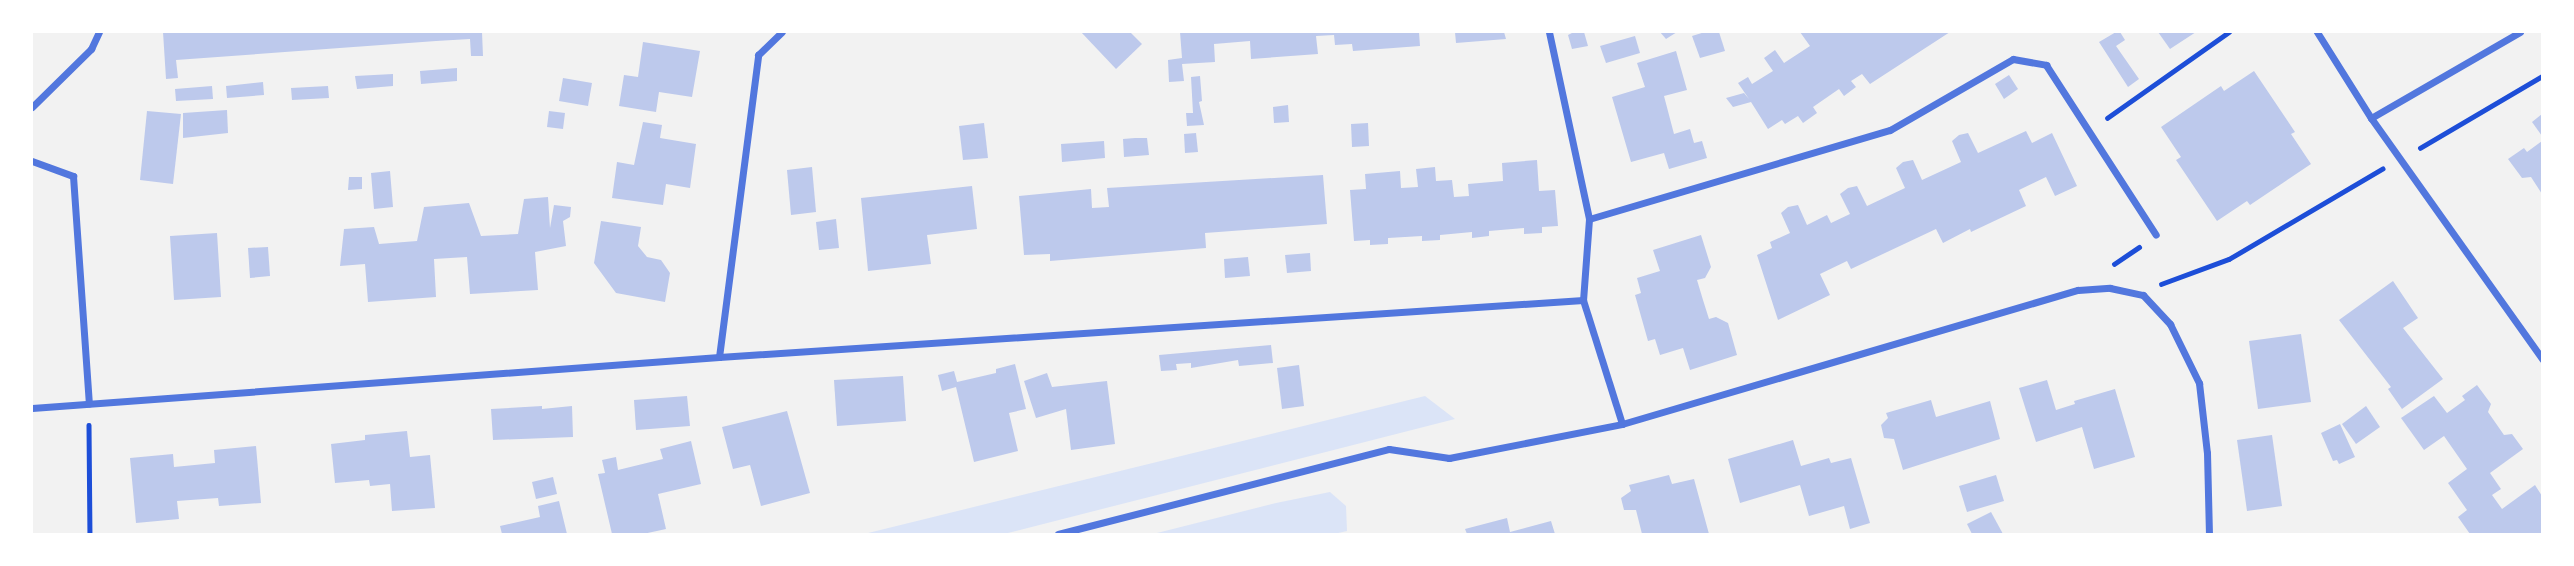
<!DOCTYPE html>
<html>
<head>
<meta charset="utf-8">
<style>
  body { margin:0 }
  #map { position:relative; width:2574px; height:566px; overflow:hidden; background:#f2f2f2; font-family:"Fira Sans Condensed",sans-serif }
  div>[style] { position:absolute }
  .green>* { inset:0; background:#dbe4f7 }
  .building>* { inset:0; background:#bdc9ec }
  .path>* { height:4.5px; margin:-2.25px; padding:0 2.25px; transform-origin:2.25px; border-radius:2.25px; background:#1d4ed8 }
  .minor>* { height:7px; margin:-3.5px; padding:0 3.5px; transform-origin:3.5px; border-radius:3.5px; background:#5277de }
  span { translate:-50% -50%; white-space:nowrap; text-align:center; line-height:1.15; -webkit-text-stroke:6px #fff; paint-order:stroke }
  .frame { position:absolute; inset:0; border:33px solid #fff; pointer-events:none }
</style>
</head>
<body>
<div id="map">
  <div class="green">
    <div style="clip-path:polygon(1425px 396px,1455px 419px,1004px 534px,864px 534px)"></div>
    <div style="clip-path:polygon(1330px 492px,1346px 506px,1347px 531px,1334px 534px,1153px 534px,1276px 503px)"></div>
  </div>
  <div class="building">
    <div style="clip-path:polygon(163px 32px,482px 32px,483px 56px,471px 56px,470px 39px,436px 41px,176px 60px,178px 78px,166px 79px)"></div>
    <div style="clip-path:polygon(1081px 32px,1130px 32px,1142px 44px,1116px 69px)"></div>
    <div style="clip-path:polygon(1180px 32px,1419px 32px,1420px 46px,1353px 51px,1352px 44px,1335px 45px,1334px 35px,1316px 36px,1318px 54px,1251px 59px,1250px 41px,1214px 44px,1215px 62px,1182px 64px,1184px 81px,1169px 82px,1168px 60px,1182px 58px)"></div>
    <div style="clip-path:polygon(1455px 32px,1504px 32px,1506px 39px,1456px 43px)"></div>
    <div style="clip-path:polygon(1574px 32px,1584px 32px,1588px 46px,1572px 49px,1568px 35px)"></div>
    <div style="clip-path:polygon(1660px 32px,1677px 32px,1666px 39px)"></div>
    <div style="clip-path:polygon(1705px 32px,1719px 32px,1725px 51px,1700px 58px,1692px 36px)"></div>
    <div style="clip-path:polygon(1800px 32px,1950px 32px,1870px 84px,1862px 74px,1851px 81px,1856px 87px,1844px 96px,1839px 89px,1813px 107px,1817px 113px,1803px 123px,1798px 116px,1785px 124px,1782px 120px,1768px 129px,1751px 102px,1733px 107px,1726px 98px,1744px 93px,1749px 99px,1738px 83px,1748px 77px,1752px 84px,1773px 71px,1764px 58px,1775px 50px,1784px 63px,1810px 46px)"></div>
    <div style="clip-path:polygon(2116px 32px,2120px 32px,2125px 40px,2116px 46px,2139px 79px,2128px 87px,2099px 42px)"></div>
    <div style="clip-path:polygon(2158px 32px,2196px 32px,2170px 49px)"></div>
    <div style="clip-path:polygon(1635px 36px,1640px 53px,1606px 63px,1600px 46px)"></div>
    <div style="clip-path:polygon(643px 42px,700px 51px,692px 97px,659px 92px,656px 112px,619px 106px,624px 75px,638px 77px)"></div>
    <div style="clip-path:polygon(1676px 51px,1687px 90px,1664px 96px,1674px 134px,1690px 129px,1694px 143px,1702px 141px,1707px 158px,1669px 169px,1664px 153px,1631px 162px,1612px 97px,1645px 87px,1637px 63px)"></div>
    <div style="clip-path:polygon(457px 68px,457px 81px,421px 84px,420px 71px)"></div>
    <div style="clip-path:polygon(2254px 71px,2295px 132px,2291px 134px,2311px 164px,2250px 205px,2247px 201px,2217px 221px,2176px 160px,2181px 157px,2161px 127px,2221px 86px,2224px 91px)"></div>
    <div style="clip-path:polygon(393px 74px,393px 86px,357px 89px,355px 76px)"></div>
    <div style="clip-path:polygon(2009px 75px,2018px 89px,2004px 99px,1995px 84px)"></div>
    <div style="clip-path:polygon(1200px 76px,1202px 101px,1199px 102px,1204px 125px,1187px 126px,1186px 113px,1193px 113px,1191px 77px)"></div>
    <div style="clip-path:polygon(563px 78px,592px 83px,588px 106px,559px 101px)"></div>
    <div style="clip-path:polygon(263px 82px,264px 95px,227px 98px,226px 86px)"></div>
    <div style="clip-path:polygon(212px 86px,213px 99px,176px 101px,175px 89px)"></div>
    <div style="clip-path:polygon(328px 86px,329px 98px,292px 100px,291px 88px)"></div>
    <div style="clip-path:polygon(1288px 105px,1289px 122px,1274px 123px,1273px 107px)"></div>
    <div style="clip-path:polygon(227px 110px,228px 133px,183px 138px,183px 113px)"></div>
    <div style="clip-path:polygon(147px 111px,181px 114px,173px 184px,140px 180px)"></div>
    <div style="clip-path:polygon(549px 111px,565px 113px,563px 129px,547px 127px)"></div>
    <div style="clip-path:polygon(2542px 114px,2542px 136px,2532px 122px)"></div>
    <div style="clip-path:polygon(643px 122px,662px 125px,660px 138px,696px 144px,690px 188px,666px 184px,663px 205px,612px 198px,617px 162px,634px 165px)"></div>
    <div style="clip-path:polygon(984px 123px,988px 158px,963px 160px,959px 126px)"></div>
    <div style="clip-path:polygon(1368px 123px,1369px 146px,1352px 147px,1351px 124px)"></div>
    <div style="clip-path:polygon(2026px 131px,2032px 143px,2052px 133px,2077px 186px,2055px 196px,2046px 177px,2019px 190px,2026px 206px,1971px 232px,1970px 229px,1943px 243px,1936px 229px,1851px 269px,1847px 261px,1820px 274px,1830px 295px,1778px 320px,1757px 255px,1772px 248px,1770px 242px,1790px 233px,1781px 213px,1788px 207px,1798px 205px,1807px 225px,1827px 215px,1831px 223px,1850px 214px,1840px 194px,1848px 188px,1857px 186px,1867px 206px,1905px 188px,1896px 168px,1903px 162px,1913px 160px,1922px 180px,1961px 162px,1952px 141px,1959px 135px,1968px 133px,1978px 153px)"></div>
    <div style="clip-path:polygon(1196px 133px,1198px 152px,1185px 153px,1184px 134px)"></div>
    <div style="clip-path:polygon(1135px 138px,1147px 138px,1149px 155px,1124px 157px,1123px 139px)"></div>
    <div style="clip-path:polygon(1104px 141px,1105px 158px,1062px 162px,1061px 144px)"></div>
    <div style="clip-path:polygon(2542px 141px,2542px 194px,2531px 177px,2522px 178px,2508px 159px,2524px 148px,2527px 152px)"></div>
    <div style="clip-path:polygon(1537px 160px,1539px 191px,1555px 190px,1558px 226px,1542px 227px,1542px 233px,1524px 234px,1524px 228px,1489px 231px,1489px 236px,1472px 238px,1472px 232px,1440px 235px,1440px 240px,1422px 241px,1422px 236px,1388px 238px,1388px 244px,1370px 245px,1370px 240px,1354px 241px,1350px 190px,1366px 189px,1365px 174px,1400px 171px,1401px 188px,1418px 187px,1416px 169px,1435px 167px,1436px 181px,1452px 180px,1454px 197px,1469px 196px,1468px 184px,1503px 181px,1502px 163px)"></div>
    <div style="clip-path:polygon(812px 167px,816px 212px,791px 215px,787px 170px)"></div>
    <div style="clip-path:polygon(390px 171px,393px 207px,374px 209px,371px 173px)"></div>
    <div style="clip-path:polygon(1323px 175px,1327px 224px,1205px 233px,1206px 248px,1050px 261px,1050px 254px,1024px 255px,1019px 196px,1091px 189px,1092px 208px,1109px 207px,1107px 188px)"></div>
    <div style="clip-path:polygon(349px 177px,362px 177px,362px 189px,348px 190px)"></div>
    <div style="clip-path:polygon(972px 186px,977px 229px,927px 235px,931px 264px,868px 271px,861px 198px)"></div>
    <div style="clip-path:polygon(548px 197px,550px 228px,554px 205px,571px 207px,570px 217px,563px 221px,566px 246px,535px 252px,538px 290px,470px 294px,467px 257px,434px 259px,436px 297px,368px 302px,365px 264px,340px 266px,344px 229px,374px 227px,379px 244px,417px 241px,424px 207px,469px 203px,481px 236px,518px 234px,524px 199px)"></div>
    <div style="clip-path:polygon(836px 219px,839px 248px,819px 250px,816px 222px)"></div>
    <div style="clip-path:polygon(601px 221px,641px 227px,638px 246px,647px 257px,661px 260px,670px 273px,665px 302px,616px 293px,594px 263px)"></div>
    <div style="clip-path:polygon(217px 233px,221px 297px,174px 300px,170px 236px)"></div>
    <div style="clip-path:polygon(1701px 235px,1711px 267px,1705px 278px,1697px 280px,1703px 300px,1709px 319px,1716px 317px,1728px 323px,1737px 355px,1690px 370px,1683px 348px,1660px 355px,1655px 339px,1648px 341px,1635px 295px,1641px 293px,1637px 278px,1660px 271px,1653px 250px)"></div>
    <div style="clip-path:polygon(268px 247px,270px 276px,250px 278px,248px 248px)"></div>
    <div style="clip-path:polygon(1310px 253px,1311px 271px,1287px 273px,1285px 255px)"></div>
    <div style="clip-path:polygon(1248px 257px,1250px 276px,1225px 278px,1224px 259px)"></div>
    <div style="clip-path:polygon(2393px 281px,2418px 318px,2403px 328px,2443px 379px,2402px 409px,2388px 389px,2391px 387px,2339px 320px)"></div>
    <div style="clip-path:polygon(2301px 334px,2311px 402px,2258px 409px,2249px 341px)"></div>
    <div style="clip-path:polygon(1271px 345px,1273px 363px,1239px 366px,1238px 360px,1191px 368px,1191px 363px,1176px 364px,1177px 370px,1161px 371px,1159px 355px)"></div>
    <div style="clip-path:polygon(1015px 364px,1026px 409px,1009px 413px,1018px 451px,974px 462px,956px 387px,942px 391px,938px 375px,954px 371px,957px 382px,996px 373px,996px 369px)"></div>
    <div style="clip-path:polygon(1299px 365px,1304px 406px,1282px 409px,1277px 368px)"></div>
    <div style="clip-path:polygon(1047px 373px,1052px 387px,1107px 381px,1115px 444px,1071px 450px,1066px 409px,1036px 418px,1024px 381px)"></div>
    <div style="clip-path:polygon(903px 376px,906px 421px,837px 426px,834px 380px)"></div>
    <div style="clip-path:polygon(2047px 380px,2056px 410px,2075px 404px,2074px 401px,2115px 389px,2135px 457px,2094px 469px,2082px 427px,2036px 442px,2019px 388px)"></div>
    <div style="clip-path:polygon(2477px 385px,2491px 404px,2488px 412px,2504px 435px,2512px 434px,2523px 449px,2490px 473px,2501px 489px,2492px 495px,2502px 509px,2535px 485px,2542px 496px,2542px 534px,2470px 534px,2458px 517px,2467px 510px,2448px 483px,2467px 469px,2444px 436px,2424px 450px,2401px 418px,2434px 396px,2447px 413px,2465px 400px,2462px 396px)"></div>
    <div style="clip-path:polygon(687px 396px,690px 426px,636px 430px,634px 400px)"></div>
    <div style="clip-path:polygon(1931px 400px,1936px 417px,1990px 401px,2000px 439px,1903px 470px,1894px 439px,1884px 438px,1881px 425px,1888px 418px,1886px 413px)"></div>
    <div style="clip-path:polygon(542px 406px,542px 409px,572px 406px,573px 437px,493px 440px,491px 409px)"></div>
    <div style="clip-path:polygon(2366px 406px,2380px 427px,2356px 444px,2342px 424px)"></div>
    <div style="clip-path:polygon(787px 411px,810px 493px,761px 506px,750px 465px,733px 469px,722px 427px)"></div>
    <div style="clip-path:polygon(2340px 424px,2355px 457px,2339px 464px,2337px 460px,2333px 461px,2321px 433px)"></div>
    <div style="clip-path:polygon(407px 431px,410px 457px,430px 455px,435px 508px,392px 511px,390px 484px,370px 486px,369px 480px,335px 483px,331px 444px,365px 440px,365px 435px)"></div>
    <div style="clip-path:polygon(2272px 435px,2282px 506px,2247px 511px,2237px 440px)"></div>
    <div style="clip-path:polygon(1793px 440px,1801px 466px,1829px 458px,1831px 463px,1851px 458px,1870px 523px,1850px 529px,1844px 506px,1809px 516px,1800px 485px,1740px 503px,1728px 459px)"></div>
    <div style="clip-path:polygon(691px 441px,701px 484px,658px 494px,666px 529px,643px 534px,612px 534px,598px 474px,605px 473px,602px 460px,616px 457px,618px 470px,663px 459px,660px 449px)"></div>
    <div style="clip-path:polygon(256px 446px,261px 503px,219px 506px,218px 498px,177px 501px,179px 519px,136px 523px,130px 458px,173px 454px,174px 467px,215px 463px,214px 450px)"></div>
    <div style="clip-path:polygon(1669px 475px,1672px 484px,1694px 479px,1709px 534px,1642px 534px,1636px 510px,1624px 510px,1621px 498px,1631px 491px,1629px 485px)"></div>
    <div style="clip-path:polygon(1996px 475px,2004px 501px,1967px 512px,1959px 486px)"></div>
    <div style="clip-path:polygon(553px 477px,557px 494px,536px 499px,532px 482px)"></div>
    <div style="clip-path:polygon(559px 501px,567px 534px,502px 534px,500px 526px,540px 517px,538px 506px)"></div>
    <div style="clip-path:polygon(1991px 512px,2003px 534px,1972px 534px,1967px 524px)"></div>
    <div style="clip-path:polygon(1507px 518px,1510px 532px,1551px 521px,1555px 534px,1467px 534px,1465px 529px)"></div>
  </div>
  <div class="path">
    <div style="left:2107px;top:118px;width:149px;rotate:-35.2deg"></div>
    <div style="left:2420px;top:148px;width:142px;rotate:-30.5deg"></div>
    <div style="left:2114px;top:264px;width:30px;rotate:-34deg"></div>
    <div style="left:2161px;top:284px;width:72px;rotate:-20.2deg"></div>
    <div style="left:2229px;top:259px;width:178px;rotate:-30.5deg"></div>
    <div style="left:89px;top:425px;width:109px;rotate:89.5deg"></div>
  </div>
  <div class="minor">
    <div style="left:1549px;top:32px;width:191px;rotate:77.9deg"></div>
    <div style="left:1589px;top:219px;width:81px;rotate:94.2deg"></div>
    <div style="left:1583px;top:300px;width:130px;rotate:72.5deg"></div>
    <div style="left:2317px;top:32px;width:102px;rotate:57.9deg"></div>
    <div style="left:2371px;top:118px;width:296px;rotate:54.6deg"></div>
    <div style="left:32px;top:107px;width:83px;rotate:-44.5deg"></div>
    <div style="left:91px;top:49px;width:19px;rotate:-65deg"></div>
    <div style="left:2371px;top:118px;width:172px;rotate:-30deg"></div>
    <div style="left:32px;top:161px;width:44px;rotate:20.1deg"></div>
    <div style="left:73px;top:176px;width:228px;rotate:86deg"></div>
    <div style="left:1589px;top:219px;width:314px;rotate:-16.5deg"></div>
    <div style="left:1890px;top:130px;width:142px;rotate:-30deg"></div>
    <div style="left:2013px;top:59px;width:34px;rotate:10deg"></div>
    <div style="left:2046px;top:65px;width:202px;rotate:57.1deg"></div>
    <div style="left:719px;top:357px;width:305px;rotate:-82.6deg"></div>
    <div style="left:758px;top:55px;width:33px;rotate:-44deg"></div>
    <div style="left:32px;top:408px;width:689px;rotate:-4.25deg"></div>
    <div style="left:719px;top:357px;width:866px;rotate:-3.77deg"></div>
    <div style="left:1058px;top:534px;width:342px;rotate:-14.4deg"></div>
    <div style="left:1389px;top:449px;width:61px;rotate:8.5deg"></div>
    <div style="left:1449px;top:458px;width:176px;rotate:-11.1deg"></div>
    <div style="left:1622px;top:424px;width:475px;rotate:-16.4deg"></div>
    <div style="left:2078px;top:290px;width:32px;rotate:-4deg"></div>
    <div style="left:2110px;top:288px;width:34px;rotate:12deg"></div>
    <div style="left:2143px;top:295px;width:40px;rotate:47deg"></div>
    <div style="left:2170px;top:324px;width:66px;rotate:63.8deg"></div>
    <div style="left:2199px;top:383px;width:70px;rotate:83.5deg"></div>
    <div style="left:2207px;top:453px;width:81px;rotate:88.6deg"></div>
  </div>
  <div class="frame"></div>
</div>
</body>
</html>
